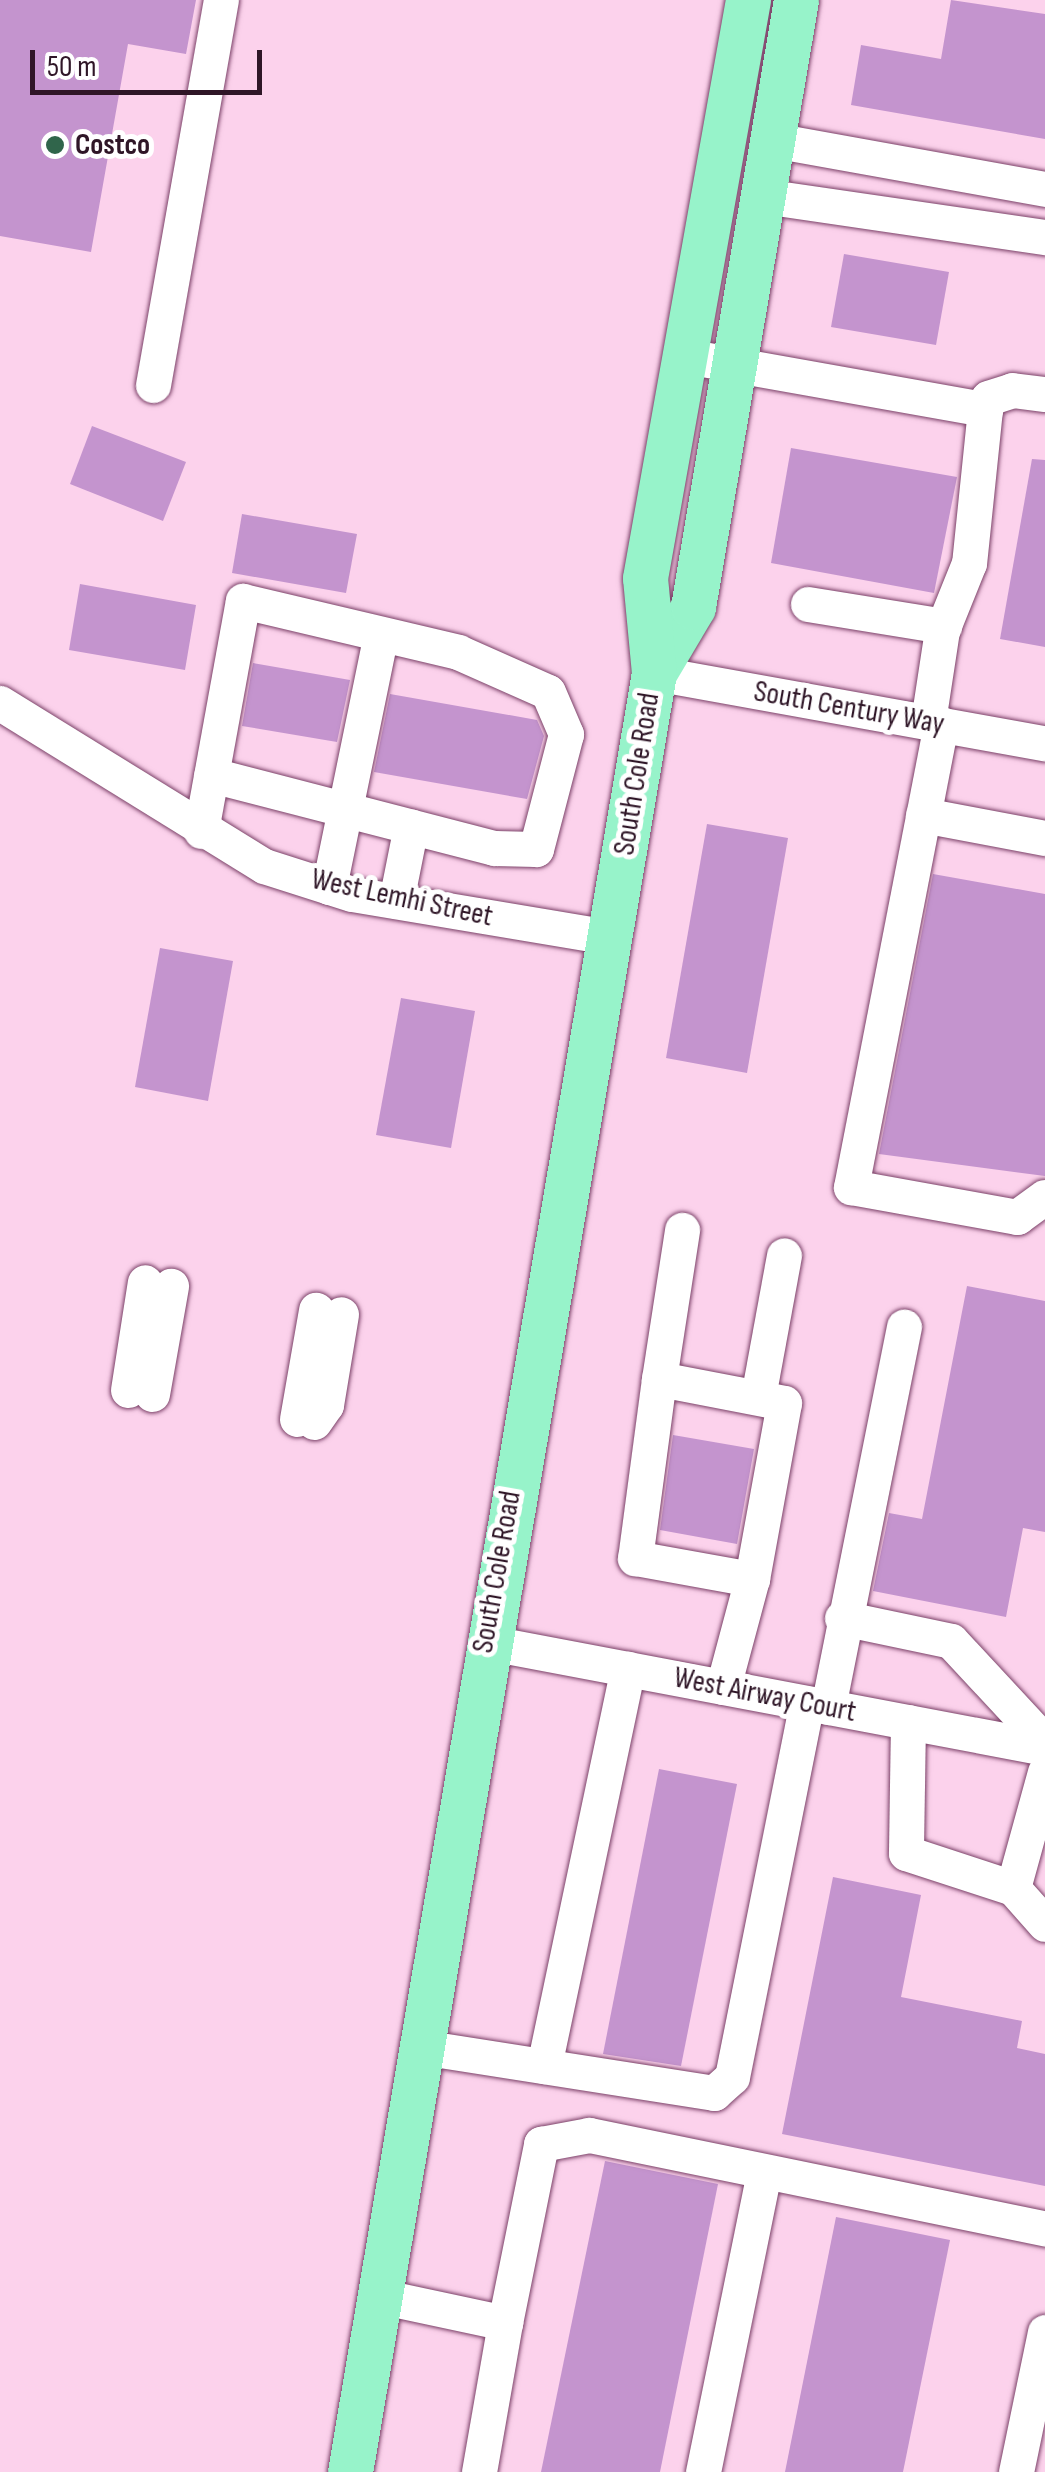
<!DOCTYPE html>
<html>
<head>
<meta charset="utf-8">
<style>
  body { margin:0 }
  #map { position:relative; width:1045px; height:2472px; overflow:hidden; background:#fcd2ec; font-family:"Sofia Sans Condensed",sans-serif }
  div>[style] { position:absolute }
  .building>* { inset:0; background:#c494ce }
  .roads { filter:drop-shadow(0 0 2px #7b4168) drop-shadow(0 0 2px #7b4168) }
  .minor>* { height:35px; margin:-17.5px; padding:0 17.5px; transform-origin:17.5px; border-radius:17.5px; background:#fff }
  .major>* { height:45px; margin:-22.5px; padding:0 22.5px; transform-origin:22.5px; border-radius:22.5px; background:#97f3ca }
  .dots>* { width:28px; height:28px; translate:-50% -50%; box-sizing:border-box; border:5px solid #fff; border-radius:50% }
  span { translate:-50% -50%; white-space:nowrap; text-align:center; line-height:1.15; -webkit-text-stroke:10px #fff; paint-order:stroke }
  .poi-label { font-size:30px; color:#2f1627; font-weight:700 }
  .left { translate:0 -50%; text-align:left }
  .street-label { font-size:30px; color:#2f1627 }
  .scale { position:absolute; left:30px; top:50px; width:232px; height:45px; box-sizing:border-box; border:5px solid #2f1627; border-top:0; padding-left:12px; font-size:30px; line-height:35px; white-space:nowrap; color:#2f1627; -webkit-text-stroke:8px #fff; paint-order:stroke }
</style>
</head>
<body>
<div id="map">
  <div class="building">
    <div style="clip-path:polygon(0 0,196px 0,186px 54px,128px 44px,91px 252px,0 236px)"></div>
    <div style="clip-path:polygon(951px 0,1045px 14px,1045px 139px,851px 105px,861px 45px,941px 59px)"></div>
    <div style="clip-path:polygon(844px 254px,949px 272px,936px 345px,831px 327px)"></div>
    <div style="clip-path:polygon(92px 426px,186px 462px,163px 521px,70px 484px)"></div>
    <div style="clip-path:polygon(791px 448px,957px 477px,934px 593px,771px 563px)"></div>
    <div style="clip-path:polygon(1032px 459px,1045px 460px,1045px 647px,1000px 639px)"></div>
    <div style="clip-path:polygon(242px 514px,357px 534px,346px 593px,232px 573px)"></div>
    <div style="clip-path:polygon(80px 584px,196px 605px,185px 670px,69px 650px)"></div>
    <div style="clip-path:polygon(253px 663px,350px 680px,337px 742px,242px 726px)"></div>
    <div style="clip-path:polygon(390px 694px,537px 720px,544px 736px,527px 799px,374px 772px)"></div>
    <div style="clip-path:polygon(707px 824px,788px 838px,747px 1073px,666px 1058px)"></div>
    <div style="clip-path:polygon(933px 874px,1045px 894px,1045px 1176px,879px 1154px)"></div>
    <div style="clip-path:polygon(160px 948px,233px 961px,208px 1101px,135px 1087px)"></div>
    <div style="clip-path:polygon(401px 998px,475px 1011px,451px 1148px,376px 1135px)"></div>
    <div style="clip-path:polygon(967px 1286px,1045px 1301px,1045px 1532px,1023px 1528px,1006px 1617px,873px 1591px,889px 1513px,922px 1519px)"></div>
    <div style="clip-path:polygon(673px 1435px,754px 1449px,737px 1544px,660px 1530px)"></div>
    <div style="clip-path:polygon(659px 1769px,737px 1784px,681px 2066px,603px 2054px)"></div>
    <div style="clip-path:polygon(833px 1877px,921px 1895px,901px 1997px,1022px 2021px,1017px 2048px,1045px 2054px,1045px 2186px,782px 2134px)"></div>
    <div style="clip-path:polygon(605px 2161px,718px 2184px,660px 2472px,541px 2472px)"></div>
    <div style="clip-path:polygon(836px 2217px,950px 2240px,903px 2472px,785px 2472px)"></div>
  </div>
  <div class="roads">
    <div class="minor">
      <div style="left:773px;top:140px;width:276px;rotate:10.2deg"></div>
      <div style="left:763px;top:196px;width:285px;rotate:8.3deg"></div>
      <div style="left:686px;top:356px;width:304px;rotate:10.1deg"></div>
      <div style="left:985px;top:409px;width:155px;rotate:95.9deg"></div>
      <div style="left:969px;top:563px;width:72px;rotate:111.9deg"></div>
      <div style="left:942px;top:630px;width:93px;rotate:98.7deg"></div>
      <div style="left:153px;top:385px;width:391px;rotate:-80deg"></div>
      <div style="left:985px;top:409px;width:11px;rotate:-75deg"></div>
      <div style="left:988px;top:398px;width:25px;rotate:-18deg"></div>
      <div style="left:1012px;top:390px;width:33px;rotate:7deg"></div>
      <div style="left:808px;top:604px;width:138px;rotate:9.2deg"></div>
      <div style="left:654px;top:673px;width:397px;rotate:10.2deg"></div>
      <div style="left:0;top:703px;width:310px;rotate:31.7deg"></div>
      <div style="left:264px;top:866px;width:92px;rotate:17.7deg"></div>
      <div style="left:352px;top:894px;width:262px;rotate:9.5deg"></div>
      <div style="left:941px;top:724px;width:472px;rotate:101deg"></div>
      <div style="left:851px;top:1187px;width:169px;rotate:10.2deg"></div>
      <div style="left:1017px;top:1217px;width:34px;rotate:-36deg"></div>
      <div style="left:923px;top:815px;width:124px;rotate:10.7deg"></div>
      <div style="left:201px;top:831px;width:234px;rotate:-79.7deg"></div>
      <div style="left:243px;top:601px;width:221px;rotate:13.3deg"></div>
      <div style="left:458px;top:652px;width:98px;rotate:24deg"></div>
      <div style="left:548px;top:692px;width:46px;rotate:66.8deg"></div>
      <div style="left:566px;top:734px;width:119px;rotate:104.6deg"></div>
      <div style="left:536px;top:849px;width:42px;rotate:-178.6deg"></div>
      <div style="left:494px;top:848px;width:292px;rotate:-165.5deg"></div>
      <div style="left:329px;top:887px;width:258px;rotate:-78.4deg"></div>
      <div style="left:396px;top:901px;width:76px;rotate:-78.7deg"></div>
      <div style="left:659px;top:1379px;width:151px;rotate:-81.2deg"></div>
      <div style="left:128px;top:1390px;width:109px;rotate:-81.1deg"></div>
      <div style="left:152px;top:1394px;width:110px;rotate:-80deg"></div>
      <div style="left:758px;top:1397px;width:144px;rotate:-79.6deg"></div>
      <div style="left:297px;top:1419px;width:111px;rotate:-80.1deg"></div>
      <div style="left:314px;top:1422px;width:21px;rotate:-55deg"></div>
      <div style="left:326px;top:1405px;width:92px;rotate:-80.6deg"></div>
      <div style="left:842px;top:1618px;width:111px;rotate:11.9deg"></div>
      <div style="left:951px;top:1641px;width:138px;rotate:47.1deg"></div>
      <div style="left:485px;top:1642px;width:570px;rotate:10.72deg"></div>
      <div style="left:723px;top:1687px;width:112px;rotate:-75deg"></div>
      <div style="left:752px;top:1579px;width:179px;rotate:-79.7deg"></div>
      <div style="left:784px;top:1403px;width:127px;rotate:-169.1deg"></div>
      <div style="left:659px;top:1379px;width:181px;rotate:97.6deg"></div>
      <div style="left:635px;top:1558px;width:119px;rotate:10.2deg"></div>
      <div style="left:828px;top:1707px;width:388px;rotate:-78.7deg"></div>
      <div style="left:908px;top:1722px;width:131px;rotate:90.9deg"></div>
      <div style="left:906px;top:1853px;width:113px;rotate:18.1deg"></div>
      <div style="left:1013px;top:1888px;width:48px;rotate:48.4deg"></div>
      <div style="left:1013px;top:1888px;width:120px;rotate:-74.6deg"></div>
      <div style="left:421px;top:2047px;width:297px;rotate:8.9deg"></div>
      <div style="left:714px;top:2093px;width:24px;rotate:-42deg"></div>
      <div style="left:732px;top:2077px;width:381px;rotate:-78.7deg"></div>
      <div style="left:544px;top:2066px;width:406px;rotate:-78.1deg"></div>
      <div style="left:379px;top:2296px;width:129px;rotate:12.1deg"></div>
      <div style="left:505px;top:2323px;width:183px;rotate:-78.6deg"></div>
      <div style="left:541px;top:2144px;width:49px;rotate:-10.6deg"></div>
      <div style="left:589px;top:2135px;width:466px;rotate:11.6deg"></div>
      <div style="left:479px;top:2472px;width:151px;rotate:-80.1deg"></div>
      <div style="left:703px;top:2472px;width:306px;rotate:-78.5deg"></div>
      <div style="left:1016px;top:2472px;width:143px;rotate:-78.3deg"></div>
    </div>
    <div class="major">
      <div style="left:654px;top:673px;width:77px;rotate:-59.4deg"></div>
      <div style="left:693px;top:607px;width:616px;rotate:-80.37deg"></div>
      <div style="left:350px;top:2472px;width:1825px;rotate:-80.41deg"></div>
      <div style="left:654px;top:673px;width:95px;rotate:-95.4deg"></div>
      <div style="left:645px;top:578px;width:587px;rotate:-79.9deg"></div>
    </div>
  </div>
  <div class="dots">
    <div style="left:55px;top:145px;background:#30654b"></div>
  </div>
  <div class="poi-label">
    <span class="left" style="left:75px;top:145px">Costco</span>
  </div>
  <div class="street-label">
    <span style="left:849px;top:708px;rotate:10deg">South Century Way</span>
    <span style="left:637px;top:774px;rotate:-81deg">South Cole Road</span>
    <span style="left:402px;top:898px;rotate:12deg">West Lemhi Street</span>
    <span style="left:497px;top:1572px;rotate:-80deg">South Cole Road</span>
    <span style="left:765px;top:1695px;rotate:11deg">West Airway Court</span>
  </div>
  <div class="scale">50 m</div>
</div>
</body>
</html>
